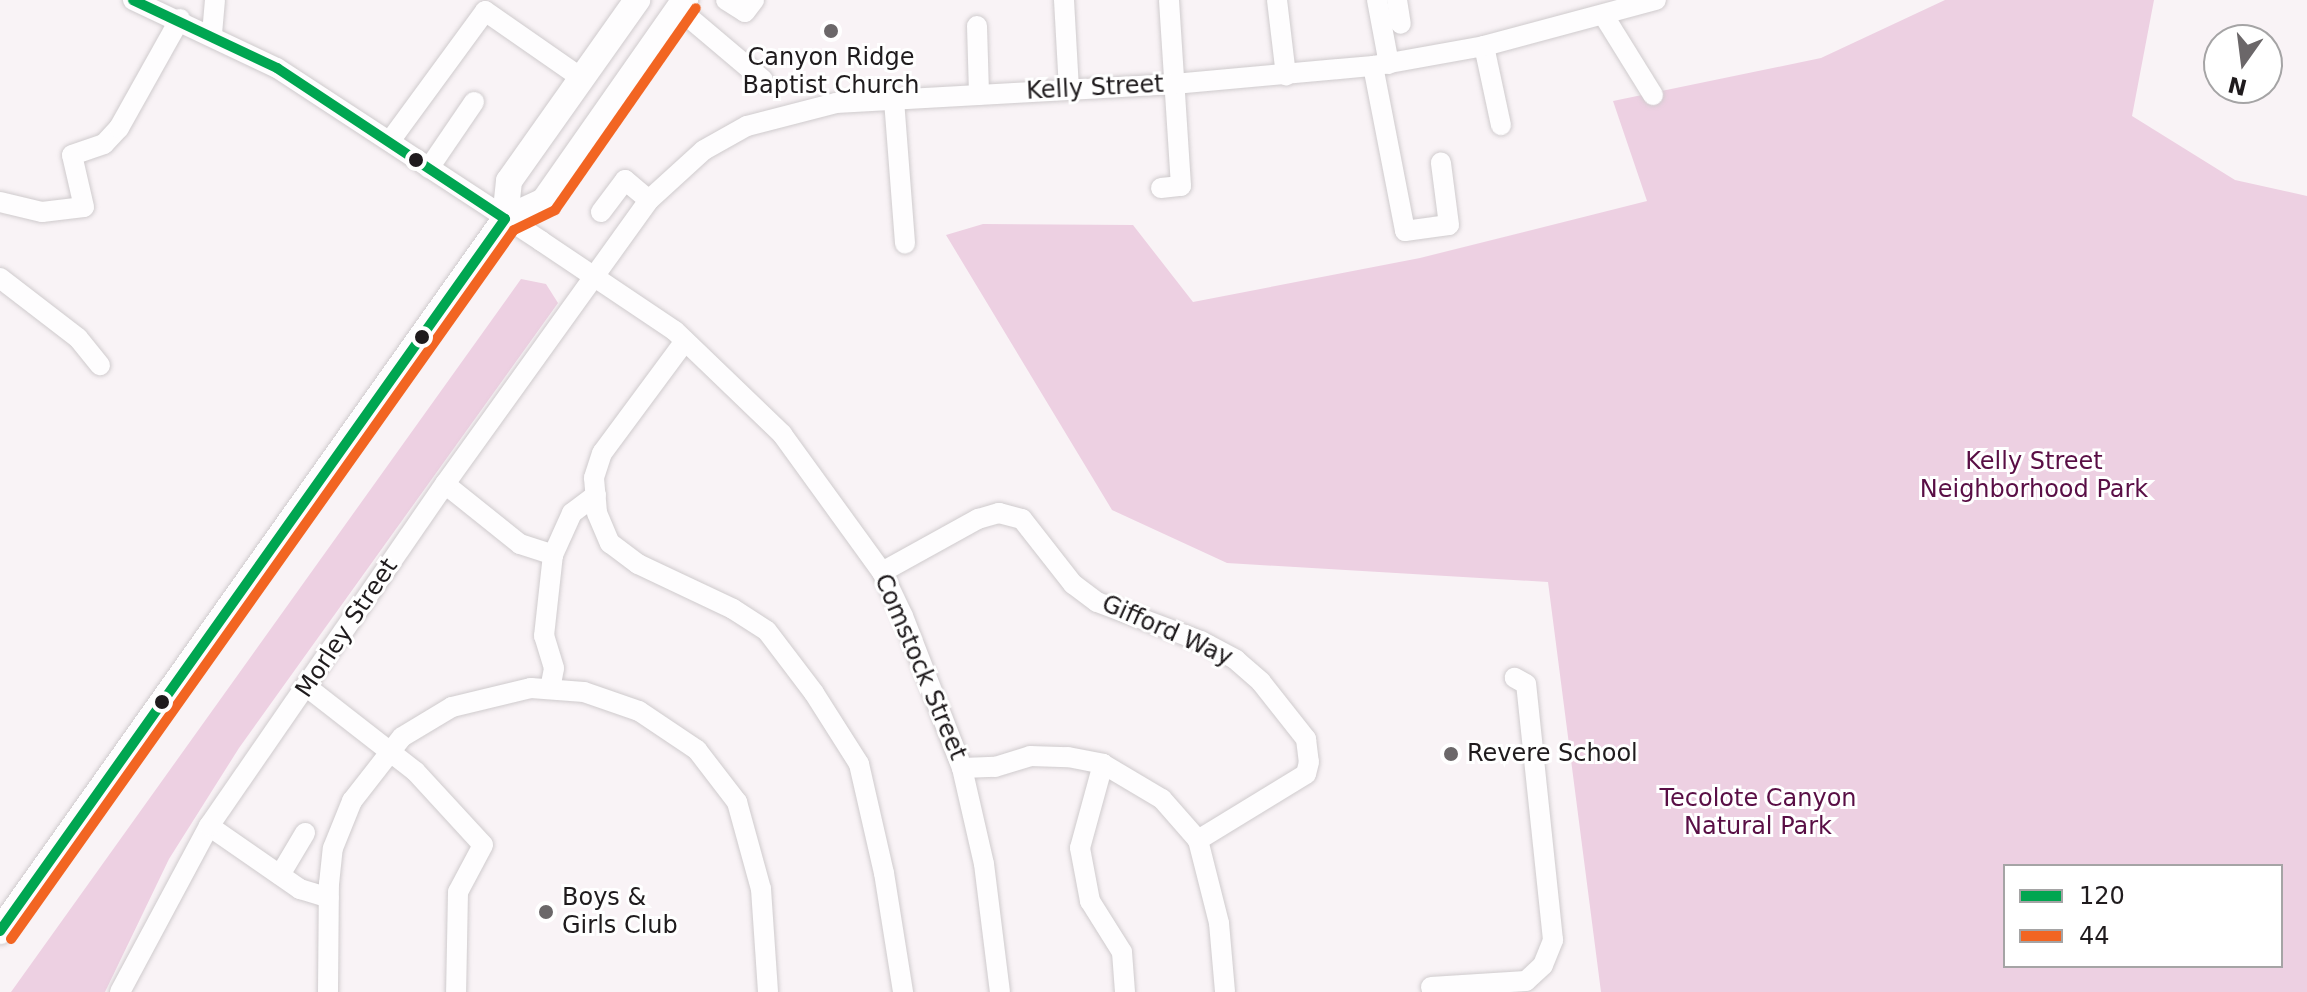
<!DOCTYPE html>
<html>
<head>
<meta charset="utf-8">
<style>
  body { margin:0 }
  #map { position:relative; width:2307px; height:992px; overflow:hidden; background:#f9f3f6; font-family:"DejaVu Sans",sans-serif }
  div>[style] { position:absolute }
  .green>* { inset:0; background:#edd0e2 }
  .roads { filter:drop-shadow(0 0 2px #cfcbcd) drop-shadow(0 0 2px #cfcbcd) }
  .minor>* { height:20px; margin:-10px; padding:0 10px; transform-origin:10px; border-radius:10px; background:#fefdfe }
  .major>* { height:26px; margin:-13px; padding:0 13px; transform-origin:13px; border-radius:13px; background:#fefdfe }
  .bus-1>* { height:10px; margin:-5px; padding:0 5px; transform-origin:5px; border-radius:5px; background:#00a651 }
  .bus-2>* { height:10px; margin:-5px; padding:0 5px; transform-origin:5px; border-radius:5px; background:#f26522 }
  .dots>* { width:22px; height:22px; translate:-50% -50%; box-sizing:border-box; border:4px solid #fff; border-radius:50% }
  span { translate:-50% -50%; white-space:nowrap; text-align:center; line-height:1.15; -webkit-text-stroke:6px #fff; paint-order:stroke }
  .poi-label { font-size:24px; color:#1f1b1d }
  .left { translate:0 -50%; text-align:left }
  .street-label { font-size:24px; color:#1f1b1d }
  .park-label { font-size:24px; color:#590e45 }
  .legend { position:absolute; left:2003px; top:864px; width:280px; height:104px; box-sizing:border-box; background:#fff; border:2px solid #a5a4a5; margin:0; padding:10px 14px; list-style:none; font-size:24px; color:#1f1b1d }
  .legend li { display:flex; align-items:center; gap:16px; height:40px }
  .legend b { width:40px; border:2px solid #a5a4a5 }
  .north { position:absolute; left:2203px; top:24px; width:80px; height:80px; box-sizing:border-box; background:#fff; border:2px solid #a5a4a5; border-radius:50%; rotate:194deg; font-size:22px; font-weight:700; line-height:32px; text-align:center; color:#1f1b1d }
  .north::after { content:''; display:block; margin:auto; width:28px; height:36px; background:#6b6769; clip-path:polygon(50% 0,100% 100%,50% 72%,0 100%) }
</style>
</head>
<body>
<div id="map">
  <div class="green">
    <div style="clip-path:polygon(evenodd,1945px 0,2154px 0,2132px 116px,2235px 180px,2307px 196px,2307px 992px,1601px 992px,1548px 582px,1227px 563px,1112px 510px,946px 235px,983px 224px,1133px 225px,1193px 302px,1420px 258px,1647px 201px,1613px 101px,1821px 58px,1945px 0,2005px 866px,2281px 866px,2281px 966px,2005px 966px,2005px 866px)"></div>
    <div style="clip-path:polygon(521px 279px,546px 284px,558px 303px,239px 748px,169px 859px,105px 992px,11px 992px)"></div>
  </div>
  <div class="roads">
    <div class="minor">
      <div style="left:133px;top:0;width:159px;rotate:25.3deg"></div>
      <div style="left:277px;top:68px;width:316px;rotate:33.2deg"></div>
      <div style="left:541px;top:241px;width:161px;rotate:33.9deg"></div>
      <div style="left:675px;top:331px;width:149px;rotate:43.9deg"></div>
      <div style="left:782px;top:434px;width:170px;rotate:54.1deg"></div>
      <div style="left:882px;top:572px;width:49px;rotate:64.5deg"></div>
      <div style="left:903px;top:616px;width:163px;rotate:68.8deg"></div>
      <div style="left:962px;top:768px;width:98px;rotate:77.1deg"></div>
      <div style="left:984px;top:864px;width:129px;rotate:82.9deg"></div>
      <div style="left:726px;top:0;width:22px;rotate:32deg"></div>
      <div style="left:745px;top:12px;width:15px;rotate:-53deg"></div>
      <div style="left:1064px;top:0;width:90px;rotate:86.8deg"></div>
      <div style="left:1277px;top:0;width:76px;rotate:83.2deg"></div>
      <div style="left:1377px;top:0;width:65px;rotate:79.4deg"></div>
      <div style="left:1397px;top:0;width:24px;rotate:81deg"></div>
      <div style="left:679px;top:9px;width:110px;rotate:40.2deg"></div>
      <div style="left:1604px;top:16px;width:93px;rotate:58.2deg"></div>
      <div style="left:977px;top:26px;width:69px;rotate:88.3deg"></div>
      <div style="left:212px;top:34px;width:34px;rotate:-85deg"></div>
      <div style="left:1484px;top:46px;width:81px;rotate:77.9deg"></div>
      <div style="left:1373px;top:66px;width:168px;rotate:79deg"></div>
      <div style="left:1405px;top:231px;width:44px;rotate:-7.8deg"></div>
      <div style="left:1449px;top:225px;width:63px;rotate:-97.4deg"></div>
      <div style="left:894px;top:100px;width:144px;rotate:85.6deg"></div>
      <div style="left:390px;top:141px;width:161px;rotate:-53.8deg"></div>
      <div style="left:485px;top:11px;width:116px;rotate:34.8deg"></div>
      <div style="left:429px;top:168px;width:80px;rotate:-55.7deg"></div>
      <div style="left:1161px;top:188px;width:20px;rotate:-6deg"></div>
      <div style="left:1181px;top:186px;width:186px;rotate:-93.7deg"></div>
      <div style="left:0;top:202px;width:43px;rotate:13.4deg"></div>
      <div style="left:42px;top:212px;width:42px;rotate:-6.8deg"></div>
      <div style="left:84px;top:207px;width:53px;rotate:-103deg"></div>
      <div style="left:72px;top:155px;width:34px;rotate:-19deg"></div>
      <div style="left:104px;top:144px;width:22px;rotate:-47deg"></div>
      <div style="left:119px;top:128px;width:125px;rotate:-60.8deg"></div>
      <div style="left:601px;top:212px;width:40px;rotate:-53deg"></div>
      <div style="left:625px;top:180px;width:31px;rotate:40deg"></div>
      <div style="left:0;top:278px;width:98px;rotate:37.6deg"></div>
      <div style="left:78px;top:338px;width:35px;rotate:51deg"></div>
      <div style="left:685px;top:341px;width:139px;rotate:126.5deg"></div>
      <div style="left:602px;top:453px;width:26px;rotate:108deg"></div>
      <div style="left:594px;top:478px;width:35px;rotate:85deg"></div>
      <div style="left:597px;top:513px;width:33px;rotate:67deg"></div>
      <div style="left:610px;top:543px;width:35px;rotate:37deg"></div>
      <div style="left:638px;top:564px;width:105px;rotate:25.3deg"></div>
      <div style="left:733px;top:609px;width:40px;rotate:32.9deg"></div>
      <div style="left:767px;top:631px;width:78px;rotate:52.8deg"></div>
      <div style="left:814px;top:693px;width:84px;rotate:57.6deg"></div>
      <div style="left:859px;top:764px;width:112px;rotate:77.1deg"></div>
      <div style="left:884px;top:873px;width:121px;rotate:80.9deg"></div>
      <div style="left:445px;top:484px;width:96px;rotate:38.7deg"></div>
      <div style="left:520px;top:544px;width:35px;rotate:18deg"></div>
      <div style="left:882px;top:572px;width:110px;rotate:-28.9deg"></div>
      <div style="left:978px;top:519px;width:22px;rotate:-16deg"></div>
      <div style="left:999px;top:513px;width:24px;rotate:15deg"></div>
      <div style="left:1022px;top:519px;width:83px;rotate:51.9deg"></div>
      <div style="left:1073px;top:584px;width:30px;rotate:37deg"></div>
      <div style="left:1097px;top:602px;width:111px;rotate:20.6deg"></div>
      <div style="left:1201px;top:641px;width:40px;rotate:28deg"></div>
      <div style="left:1236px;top:660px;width:33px;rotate:41deg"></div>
      <div style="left:1261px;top:682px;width:73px;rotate:51.7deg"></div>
      <div style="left:1306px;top:739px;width:23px;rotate:83deg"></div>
      <div style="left:1309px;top:762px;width:12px;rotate:104deg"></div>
      <div style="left:1306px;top:774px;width:127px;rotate:148.6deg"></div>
      <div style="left:307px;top:687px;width:137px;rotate:37.9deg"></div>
      <div style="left:415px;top:771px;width:100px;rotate:47.4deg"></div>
      <div style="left:483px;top:845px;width:53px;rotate:118deg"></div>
      <div style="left:458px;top:892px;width:100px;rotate:91.1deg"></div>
      <div style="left:550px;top:689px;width:21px;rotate:-79deg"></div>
      <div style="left:554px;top:668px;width:34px;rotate:-107deg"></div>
      <div style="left:544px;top:636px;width:81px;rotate:-83.7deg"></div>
      <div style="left:553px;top:555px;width:46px;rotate:-65.7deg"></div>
      <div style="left:572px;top:513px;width:30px;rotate:-37deg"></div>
      <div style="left:1103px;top:764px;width:87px;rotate:105.3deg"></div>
      <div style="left:1080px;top:848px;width:54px;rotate:79.3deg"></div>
      <div style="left:1090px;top:901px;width:60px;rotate:57.9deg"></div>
      <div style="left:1122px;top:952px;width:40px;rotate:85.7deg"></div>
      <div style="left:962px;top:768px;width:33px;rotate:-2deg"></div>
      <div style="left:995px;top:767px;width:37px;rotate:-17deg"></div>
      <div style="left:1030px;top:756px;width:38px;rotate:2deg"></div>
      <div style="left:1068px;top:757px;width:36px;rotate:11deg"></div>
      <div style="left:1103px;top:764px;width:69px;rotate:30.7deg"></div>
      <div style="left:1162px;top:799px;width:55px;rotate:48.7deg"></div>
      <div style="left:1198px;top:840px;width:86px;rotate:75.8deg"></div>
      <div style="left:1219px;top:923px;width:69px;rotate:85deg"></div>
      <div style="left:209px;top:826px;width:111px;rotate:34.7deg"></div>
      <div style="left:300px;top:889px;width:30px;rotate:17deg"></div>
      <div style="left:280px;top:875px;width:49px;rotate:-59.2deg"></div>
      <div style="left:1431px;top:987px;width:95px;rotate:-3.6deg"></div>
      <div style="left:1526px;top:981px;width:23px;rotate:-43deg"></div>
      <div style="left:1543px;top:965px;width:27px;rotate:-68deg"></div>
      <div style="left:1553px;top:940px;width:257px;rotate:-96deg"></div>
      <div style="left:1526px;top:684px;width:13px;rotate:-151deg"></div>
      <div style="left:120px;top:992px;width:188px;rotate:-61.8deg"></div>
      <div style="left:209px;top:826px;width:416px;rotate:-55.4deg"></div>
      <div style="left:445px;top:484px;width:350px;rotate:-54.3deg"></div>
      <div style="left:649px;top:200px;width:74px;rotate:-42.3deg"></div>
      <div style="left:704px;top:150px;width:49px;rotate:-29.2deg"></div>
      <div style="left:747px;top:126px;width:92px;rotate:-14.5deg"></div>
      <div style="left:836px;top:103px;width:339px;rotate:-3.2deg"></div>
      <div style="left:1174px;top:84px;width:200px;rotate:-5.2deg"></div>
      <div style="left:1373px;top:66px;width:113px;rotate:-10.2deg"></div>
      <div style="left:1484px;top:46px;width:178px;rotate:-15deg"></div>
      <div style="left:328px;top:992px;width:108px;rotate:-89.5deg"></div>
      <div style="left:329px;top:884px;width:36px;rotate:-84deg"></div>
      <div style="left:333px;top:848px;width:51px;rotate:-68deg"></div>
      <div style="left:352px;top:801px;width:81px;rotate:-52deg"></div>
      <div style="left:402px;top:737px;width:58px;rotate:-31deg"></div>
      <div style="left:452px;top:707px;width:81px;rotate:-13.5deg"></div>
      <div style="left:531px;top:688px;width:53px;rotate:4.3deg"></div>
      <div style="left:584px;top:692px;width:58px;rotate:19.1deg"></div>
      <div style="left:639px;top:711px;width:70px;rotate:33.9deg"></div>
      <div style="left:697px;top:750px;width:66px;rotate:52.4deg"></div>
      <div style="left:737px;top:802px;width:90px;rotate:74.6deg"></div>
      <div style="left:761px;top:889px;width:103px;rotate:86.1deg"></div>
    </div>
    <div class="major">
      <div style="left:505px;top:219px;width:43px;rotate:-24.8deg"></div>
      <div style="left:544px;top:201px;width:246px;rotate:-55deg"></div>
      <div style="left:0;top:931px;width:873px;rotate:-54.65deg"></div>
      <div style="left:505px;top:219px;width:38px;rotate:-84deg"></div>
      <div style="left:509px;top:181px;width:222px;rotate:-54.7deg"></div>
    </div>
  </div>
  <div class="bus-1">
    <div style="left:133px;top:0;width:159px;rotate:25.3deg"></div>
    <div style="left:277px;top:68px;width:273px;rotate:33.5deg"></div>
    <div style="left:0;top:931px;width:873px;rotate:-54.65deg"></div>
  </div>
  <div class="bus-2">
    <div style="left:11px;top:939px;width:869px;rotate:-54.65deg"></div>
    <div style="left:514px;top:230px;width:46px;rotate:-26deg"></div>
    <div style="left:555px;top:210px;width:246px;rotate:-55.1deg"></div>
  </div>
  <div class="dots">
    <div style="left:831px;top:31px;background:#6b6769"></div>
    <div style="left:416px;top:160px;background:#1f1b1d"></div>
    <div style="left:422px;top:337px;background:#1f1b1d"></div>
    <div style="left:162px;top:702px;background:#1f1b1d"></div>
    <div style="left:1451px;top:754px;background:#6b6769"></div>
    <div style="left:546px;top:912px;background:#6b6769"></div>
  </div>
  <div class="poi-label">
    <span style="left:831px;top:72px">Canyon Ridge<br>Baptist Church</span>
    <span class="left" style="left:1467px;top:754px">Revere School</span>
    <span class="left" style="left:562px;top:912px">Boys &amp;<br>Girls Club</span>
  </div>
  <div class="street-label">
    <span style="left:1095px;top:88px;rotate:-3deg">Kelly Street</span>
    <span style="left:347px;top:628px;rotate:-56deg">Morley Street</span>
    <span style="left:1167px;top:631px;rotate:24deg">Gifford Way</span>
    <span style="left:920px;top:667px;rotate:67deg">Comstock Street</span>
  </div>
  <div class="park-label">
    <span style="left:2034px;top:476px">Kelly Street<br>Neighborhood Park</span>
    <span style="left:1758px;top:813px">Tecolote Canyon<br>Natural Park</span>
  </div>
  <ul class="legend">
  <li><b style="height:10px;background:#00a651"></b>120</li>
  <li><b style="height:10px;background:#f26522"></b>44</li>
  </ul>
  <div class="north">N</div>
</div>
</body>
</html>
